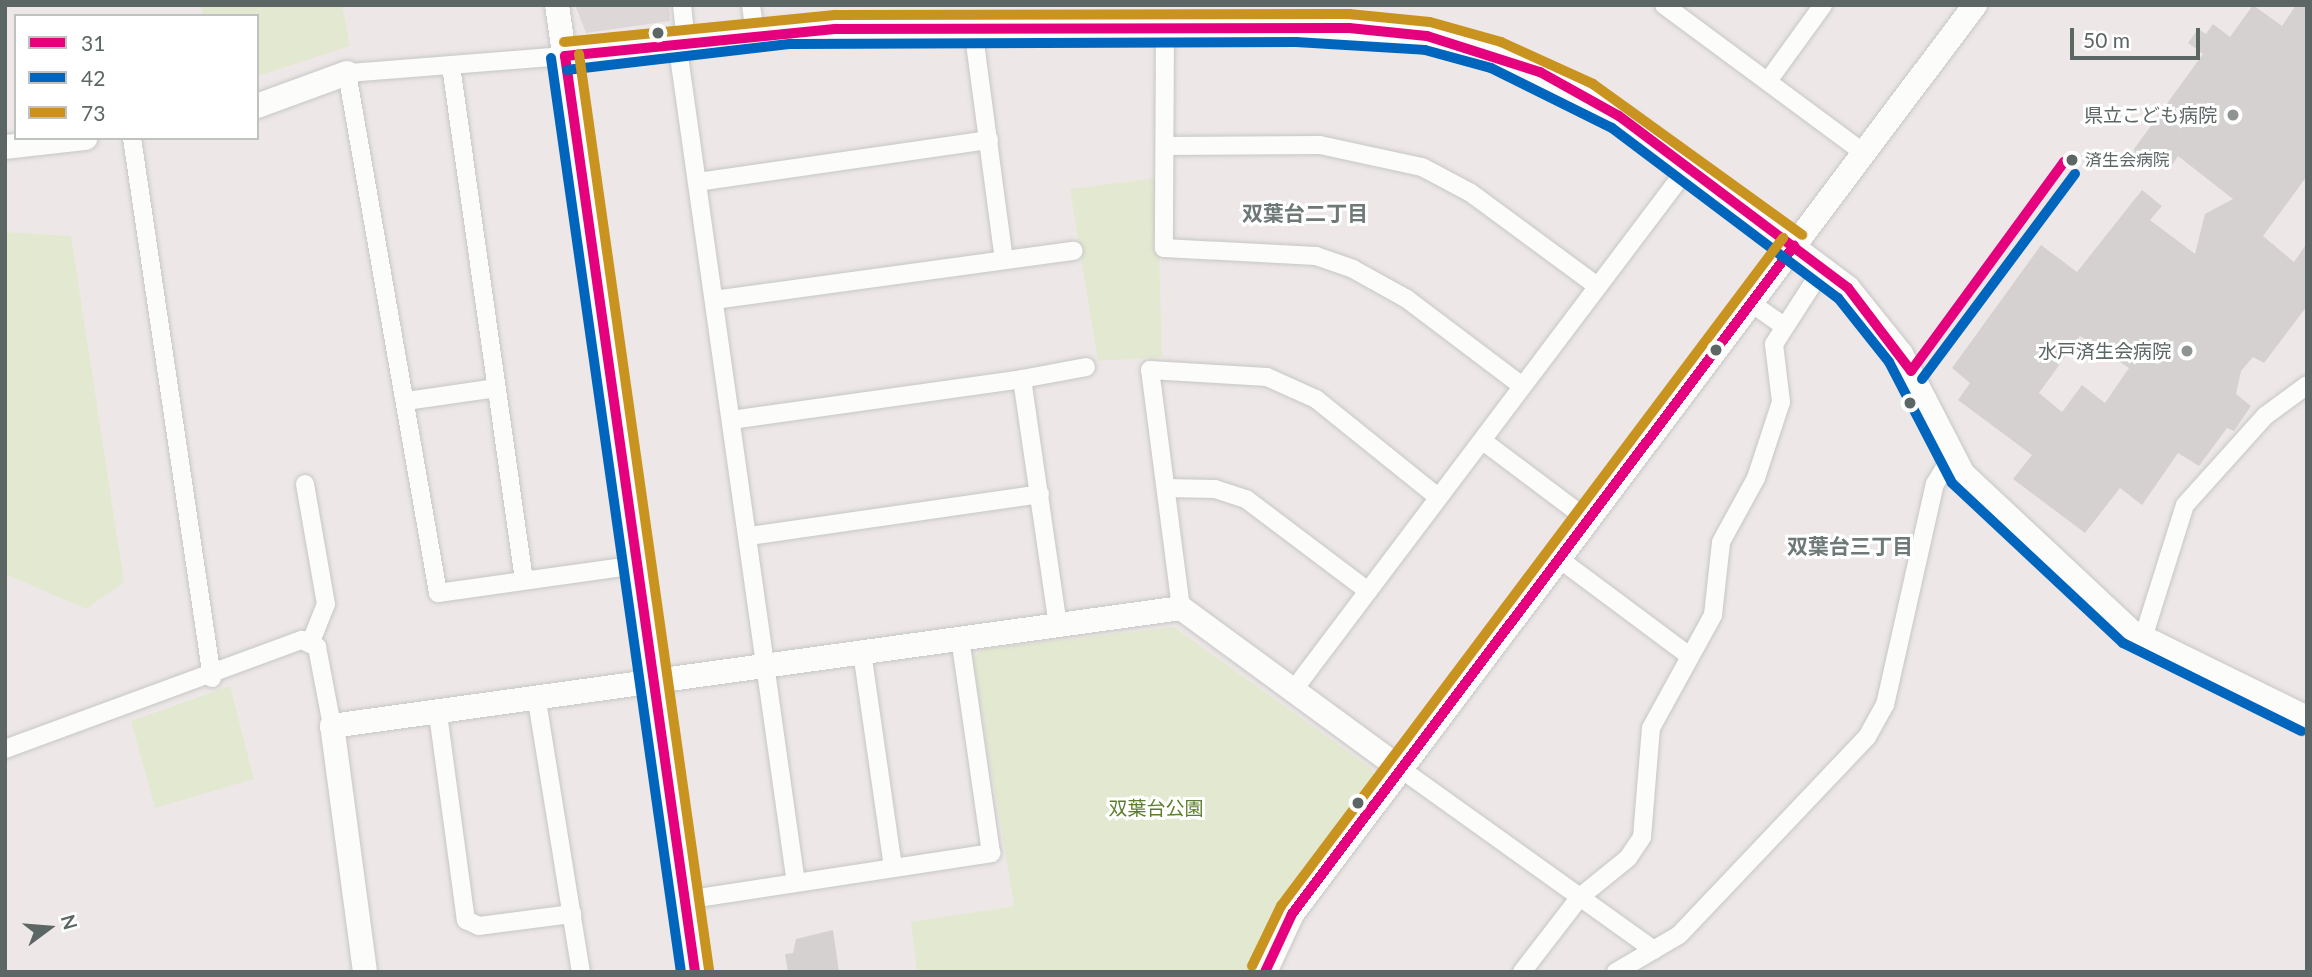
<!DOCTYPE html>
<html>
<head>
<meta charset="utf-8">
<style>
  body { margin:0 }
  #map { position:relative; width:2312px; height:977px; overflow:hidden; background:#ede8e7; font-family:Lato,"Noto Sans JP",sans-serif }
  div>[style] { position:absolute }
  .industrial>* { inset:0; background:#ddd8d7 }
  .green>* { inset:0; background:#e3e9d1 }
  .building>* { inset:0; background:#d4d1d0 }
  .roads { filter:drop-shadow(0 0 2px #c7c6c6) drop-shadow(0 0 2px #c7c6c6) }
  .street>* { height:18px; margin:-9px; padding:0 9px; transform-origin:9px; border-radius:9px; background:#fcfcfb }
  .secondary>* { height:24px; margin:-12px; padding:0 12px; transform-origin:12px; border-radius:12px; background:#fcfcfb }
  .bus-1>* { height:10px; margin:-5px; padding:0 5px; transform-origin:5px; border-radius:5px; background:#e5007d }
  .bus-2>* { height:10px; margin:-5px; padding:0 5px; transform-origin:5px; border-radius:5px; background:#0065bd }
  .bus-3>* { height:10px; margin:-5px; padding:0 5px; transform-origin:5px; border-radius:5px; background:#c8931e }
  .dots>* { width:19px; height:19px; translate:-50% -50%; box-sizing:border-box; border:4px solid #fff; border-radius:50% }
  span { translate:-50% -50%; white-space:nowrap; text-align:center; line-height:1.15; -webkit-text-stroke:6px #fff; paint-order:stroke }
  .bus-label { font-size:17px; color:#5c6665 }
  .left { translate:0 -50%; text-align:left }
  .poi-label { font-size:19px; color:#5c6665 }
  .right { translate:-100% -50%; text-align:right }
  .park-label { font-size:19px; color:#5c7e2c }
  .neighbourhood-label { font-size:21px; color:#6d7877; font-weight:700 }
  .frame { position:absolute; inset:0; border:7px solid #5c6665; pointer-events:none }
  .legend { position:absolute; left:14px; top:14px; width:245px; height:126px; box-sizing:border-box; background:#fff; border:2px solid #bec2c1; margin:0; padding:9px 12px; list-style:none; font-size:21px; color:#5c6665 }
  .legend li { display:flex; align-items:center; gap:14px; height:35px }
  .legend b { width:35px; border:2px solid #bec2c1 }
  .north { position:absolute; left:14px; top:893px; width:70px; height:70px; -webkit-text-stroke:5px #fff; paint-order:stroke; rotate:74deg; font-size:19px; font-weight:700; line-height:28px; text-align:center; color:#5c6665 }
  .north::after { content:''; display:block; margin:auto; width:24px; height:32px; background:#5c6665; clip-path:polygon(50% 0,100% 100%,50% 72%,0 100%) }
  .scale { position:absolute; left:2070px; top:28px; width:130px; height:32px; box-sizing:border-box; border:4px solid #5c6665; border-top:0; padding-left:9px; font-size:21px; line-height:24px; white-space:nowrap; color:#5c6665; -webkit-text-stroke:5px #fff; paint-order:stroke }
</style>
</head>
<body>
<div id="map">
  <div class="industrial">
    <div style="clip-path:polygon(575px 5px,669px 5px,670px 21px,586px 33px)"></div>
  </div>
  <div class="green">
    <div style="clip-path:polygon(201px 5px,342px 5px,350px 46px,257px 76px,257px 16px,203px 16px)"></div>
    <div style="clip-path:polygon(1157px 178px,1162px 357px,1098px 361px,1070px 189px)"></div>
    <div style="clip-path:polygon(5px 232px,71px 236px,124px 582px,86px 609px,5px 574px)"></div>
    <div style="clip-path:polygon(1174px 627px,1372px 769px,1376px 784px,1277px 906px,1245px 972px,917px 972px,911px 922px,1014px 906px,973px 658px,983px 649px)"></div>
    <div style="clip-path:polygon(230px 686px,254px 779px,155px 808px,131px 721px)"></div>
  </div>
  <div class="building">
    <div style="clip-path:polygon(evenodd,2253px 5px,2282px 26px,2296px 5px,2307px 5px,2307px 176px,2263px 236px,2294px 262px,2307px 243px,2307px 306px,2264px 363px,2253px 357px,2241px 371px,2236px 394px,2251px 406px,2234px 431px,2227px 428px,2199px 466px,2178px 453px,2142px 505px,2120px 488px,2085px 533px,2013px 479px,2032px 455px,1958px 400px,1970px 383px,1952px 368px,2041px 245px,2077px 272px,2142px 190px,2162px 206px,2150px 220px,2195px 254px,2205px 214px,2233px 199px,2178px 156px,2169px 170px,2159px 163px,2147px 167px,2136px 163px,2134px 149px,2203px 54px,2188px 43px,2198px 29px,2206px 34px,2213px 24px,2230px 37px,2253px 5px,2080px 336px,2129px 368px,2105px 403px,2082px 385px,2062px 412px,2039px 393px,2080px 336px)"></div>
    <div style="clip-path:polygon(833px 930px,839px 972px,788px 972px,785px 954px,793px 953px,796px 939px)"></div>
  </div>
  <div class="roads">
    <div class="street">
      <div style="left:682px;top:5px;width:36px;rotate:84deg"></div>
      <div style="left:751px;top:5px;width:27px;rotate:82deg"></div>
      <div style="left:1664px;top:5px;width:249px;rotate:36.5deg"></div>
      <div style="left:973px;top:28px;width:233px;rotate:82.4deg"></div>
      <div style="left:1165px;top:28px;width:220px;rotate:90.3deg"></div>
      <div style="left:1164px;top:248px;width:152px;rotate:3deg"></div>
      <div style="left:1316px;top:256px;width:39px;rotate:19deg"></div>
      <div style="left:1353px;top:269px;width:62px;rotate:29.1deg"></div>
      <div style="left:1407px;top:299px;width:144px;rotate:37.1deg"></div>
      <div style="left:677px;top:42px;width:849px;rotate:81.95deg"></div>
      <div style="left:565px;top:56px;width:219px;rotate:175.5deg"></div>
      <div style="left:347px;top:73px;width:528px;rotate:80.07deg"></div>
      <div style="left:438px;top:593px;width:200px;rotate:-8deg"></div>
      <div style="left:451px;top:66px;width:519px;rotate:81.92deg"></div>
      <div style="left:1768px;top:81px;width:94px;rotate:-54.1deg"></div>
      <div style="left:132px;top:138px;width:546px;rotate:81.57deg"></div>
      <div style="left:1166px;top:146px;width:154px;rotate:-0.4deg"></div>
      <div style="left:1320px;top:145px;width:104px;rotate:12.2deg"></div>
      <div style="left:1422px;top:167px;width:55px;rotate:28deg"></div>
      <div style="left:1471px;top:193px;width:157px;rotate:36.4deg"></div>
      <div style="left:697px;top:182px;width:295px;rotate:-8.2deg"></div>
      <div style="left:714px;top:300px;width:363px;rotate:-7.8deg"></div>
      <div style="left:1751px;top:303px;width:38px;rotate:35deg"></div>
      <div style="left:1022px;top:379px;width:65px;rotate:-10.6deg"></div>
      <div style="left:406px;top:401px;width:91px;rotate:-8.2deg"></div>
      <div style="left:731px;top:420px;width:294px;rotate:-8deg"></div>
      <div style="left:1022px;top:379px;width:249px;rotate:81.7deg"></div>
      <div style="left:1483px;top:441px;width:130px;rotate:36.9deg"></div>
      <div style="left:305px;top:484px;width:122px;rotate:80.1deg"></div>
      <div style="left:326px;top:604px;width:43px;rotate:111.8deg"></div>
      <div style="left:1166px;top:488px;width:49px;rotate:1.2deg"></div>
      <div style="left:1215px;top:489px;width:33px;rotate:18deg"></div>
      <div style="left:1246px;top:499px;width:153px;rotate:37deg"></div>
      <div style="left:749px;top:536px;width:294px;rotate:-8.2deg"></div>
      <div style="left:1558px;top:558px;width:161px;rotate:36.7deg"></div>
      <div style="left:1181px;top:608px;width:240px;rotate:-97.4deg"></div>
      <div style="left:1150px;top:370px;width:117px;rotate:3.4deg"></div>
      <div style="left:1267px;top:377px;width:54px;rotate:24.2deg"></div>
      <div style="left:1316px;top:399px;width:156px;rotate:38.8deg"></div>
      <div style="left:2143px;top:638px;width:139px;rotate:-72.5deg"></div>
      <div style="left:2185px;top:505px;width:120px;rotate:-48deg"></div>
      <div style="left:2265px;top:416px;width:52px;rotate:-36.4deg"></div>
      <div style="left:862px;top:652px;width:218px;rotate:81.8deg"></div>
      <div style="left:1292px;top:692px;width:658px;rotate:-52.97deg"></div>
      <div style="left:537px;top:701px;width:275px;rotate:80.8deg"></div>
      <div style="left:438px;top:714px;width:208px;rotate:82.3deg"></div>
      <div style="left:466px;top:920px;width:14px;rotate:25deg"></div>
      <div style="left:479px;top:926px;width:94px;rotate:-7.4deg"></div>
      <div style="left:5px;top:749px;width:316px;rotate:-20.2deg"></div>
      <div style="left:302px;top:640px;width:17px;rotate:25deg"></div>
      <div style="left:317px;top:647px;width:80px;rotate:79.2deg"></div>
      <div style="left:1401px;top:769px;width:311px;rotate:35.6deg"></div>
      <div style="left:685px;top:900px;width:310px;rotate:-8.7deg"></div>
      <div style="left:991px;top:853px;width:217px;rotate:-98.2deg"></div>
      <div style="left:1522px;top:972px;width:95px;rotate:-52.3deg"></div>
      <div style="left:1580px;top:897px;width:62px;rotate:-39.1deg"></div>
      <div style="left:1628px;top:858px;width:25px;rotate:-56deg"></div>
      <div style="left:1642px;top:837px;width:109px;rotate:-85.3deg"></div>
      <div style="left:1651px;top:728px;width:129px;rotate:-61.2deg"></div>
      <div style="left:1713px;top:615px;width:73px;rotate:-83.7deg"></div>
      <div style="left:1721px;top:542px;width:73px;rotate:-61.3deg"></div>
      <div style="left:1756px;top:478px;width:80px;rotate:-71.8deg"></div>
      <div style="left:1781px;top:402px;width:58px;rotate:-96.9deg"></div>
      <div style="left:1774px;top:344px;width:70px;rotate:-57.2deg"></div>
      <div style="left:1616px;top:972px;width:73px;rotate:-30.4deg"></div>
      <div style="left:1679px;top:935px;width:273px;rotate:-46.5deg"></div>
      <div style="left:1867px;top:737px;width:37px;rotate:-61deg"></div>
      <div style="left:1885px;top:705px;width:227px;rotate:-77.3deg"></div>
      <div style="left:1935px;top:484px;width:33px;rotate:-59deg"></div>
    </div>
    <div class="secondary">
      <div style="left:557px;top:5px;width:977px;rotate:81.88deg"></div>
      <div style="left:565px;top:56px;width:226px;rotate:-6.6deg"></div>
      <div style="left:789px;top:30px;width:507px;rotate:-0.23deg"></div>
      <div style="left:1296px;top:28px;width:131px;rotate:3.5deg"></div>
      <div style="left:1427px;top:36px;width:72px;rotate:15.4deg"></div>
      <div style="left:1496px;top:55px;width:137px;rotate:26.4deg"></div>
      <div style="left:1619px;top:116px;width:286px;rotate:36.9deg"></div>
      <div style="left:1848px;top:288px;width:85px;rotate:51.2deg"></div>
      <div style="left:1901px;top:354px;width:135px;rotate:62.7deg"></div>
      <div style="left:1963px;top:474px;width:231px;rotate:43.1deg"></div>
      <div style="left:2132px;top:632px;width:195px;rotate:26.2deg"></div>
      <div style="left:257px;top:106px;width:96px;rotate:-20.1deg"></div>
      <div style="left:5px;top:147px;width:81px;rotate:-6.4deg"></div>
      <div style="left:365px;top:972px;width:248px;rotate:-97.6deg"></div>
      <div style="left:332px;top:726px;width:857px;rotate:-7.91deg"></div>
      <div style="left:1181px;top:608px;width:273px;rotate:36.2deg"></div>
      <div style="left:1265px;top:972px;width:64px;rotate:-65deg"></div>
      <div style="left:1292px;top:914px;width:1137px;rotate:-53.08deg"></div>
    </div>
  </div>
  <div class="bus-1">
    <div style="left:565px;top:56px;width:271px;rotate:-5.7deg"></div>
    <div style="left:835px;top:29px;width:514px;rotate:-0.11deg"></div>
    <div style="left:1349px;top:28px;width:78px;rotate:5.9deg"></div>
    <div style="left:1427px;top:36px;width:119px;rotate:17.7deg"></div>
    <div style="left:1540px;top:72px;width:90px;rotate:29.1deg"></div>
    <div style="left:1619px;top:116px;width:286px;rotate:36.9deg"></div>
    <div style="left:1848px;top:288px;width:104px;rotate:52.8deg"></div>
    <div style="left:565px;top:56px;width:925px;rotate:81.92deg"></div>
    <div style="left:1911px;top:371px;width:259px;rotate:-53.8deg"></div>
    <div style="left:2064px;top:162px;width:8px;rotate:-14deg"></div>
    <div style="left:1265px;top:972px;width:64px;rotate:-65deg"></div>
    <div style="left:1292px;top:914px;width:836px;rotate:-53.08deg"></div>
  </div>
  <div class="bus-2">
    <div style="left:551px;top:58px;width:923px;rotate:81.91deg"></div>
    <div style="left:567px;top:70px;width:225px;rotate:-6.7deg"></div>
    <div style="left:790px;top:44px;width:506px;rotate:-0.23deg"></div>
    <div style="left:1296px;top:42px;width:129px;rotate:3.5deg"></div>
    <div style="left:1425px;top:50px;width:68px;rotate:15.3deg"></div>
    <div style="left:1491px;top:68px;width:135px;rotate:26.4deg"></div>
    <div style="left:1612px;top:128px;width:283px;rotate:37deg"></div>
    <div style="left:1838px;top:298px;width:82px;rotate:51.4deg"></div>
    <div style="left:1889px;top:362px;width:136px;rotate:62.5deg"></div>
    <div style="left:1952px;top:483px;width:234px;rotate:43.1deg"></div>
    <div style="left:2123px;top:643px;width:199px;rotate:26.3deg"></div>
    <div style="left:1922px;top:379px;width:256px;rotate:-53.3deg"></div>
  </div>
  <div class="bus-3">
    <div style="left:564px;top:42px;width:272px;rotate:-5.7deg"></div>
    <div style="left:835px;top:15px;width:514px;rotate:-0.11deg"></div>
    <div style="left:1349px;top:14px;width:81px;rotate:5.6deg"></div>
    <div style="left:1430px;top:22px;width:74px;rotate:15.7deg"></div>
    <div style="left:1501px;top:42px;width:101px;rotate:24.5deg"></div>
    <div style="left:1593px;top:84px;width:258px;rotate:35.8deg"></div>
    <div style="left:579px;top:54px;width:925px;rotate:81.92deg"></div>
    <div style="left:1252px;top:966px;width:67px;rotate:-64.2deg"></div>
    <div style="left:1281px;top:906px;width:836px;rotate:-53.08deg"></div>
  </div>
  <div class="dots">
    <div style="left:658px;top:33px;background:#5c6665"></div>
    <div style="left:2233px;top:115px;background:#8f9492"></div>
    <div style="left:2072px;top:160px;background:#5c6665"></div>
    <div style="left:1716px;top:350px;background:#5c6665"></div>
    <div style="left:2187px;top:351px;background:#8f9492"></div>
    <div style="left:1910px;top:403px;background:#5c6665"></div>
    <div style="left:1358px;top:803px;background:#5c6665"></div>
  </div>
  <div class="bus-label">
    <span class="left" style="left:2085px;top:160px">済生会病院</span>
  </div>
  <div class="poi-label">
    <span class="right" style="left:2217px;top:115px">県立こども病院</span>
    <span class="right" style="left:2171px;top:351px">水戸済生会病院</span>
  </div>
  <div class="park-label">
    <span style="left:1156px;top:808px">双葉台公園</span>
  </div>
  <div class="neighbourhood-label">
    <span style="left:1305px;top:213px">双葉台二丁目</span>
    <span style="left:1850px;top:546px">双葉台三丁目</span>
  </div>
  <div class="frame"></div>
  <ul class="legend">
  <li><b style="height:9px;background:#e5007d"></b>31</li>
  <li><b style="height:9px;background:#0065bd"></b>42</li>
  <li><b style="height:9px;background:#c8931e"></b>73</li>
  </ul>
  <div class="north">N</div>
  <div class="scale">50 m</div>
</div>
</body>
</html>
